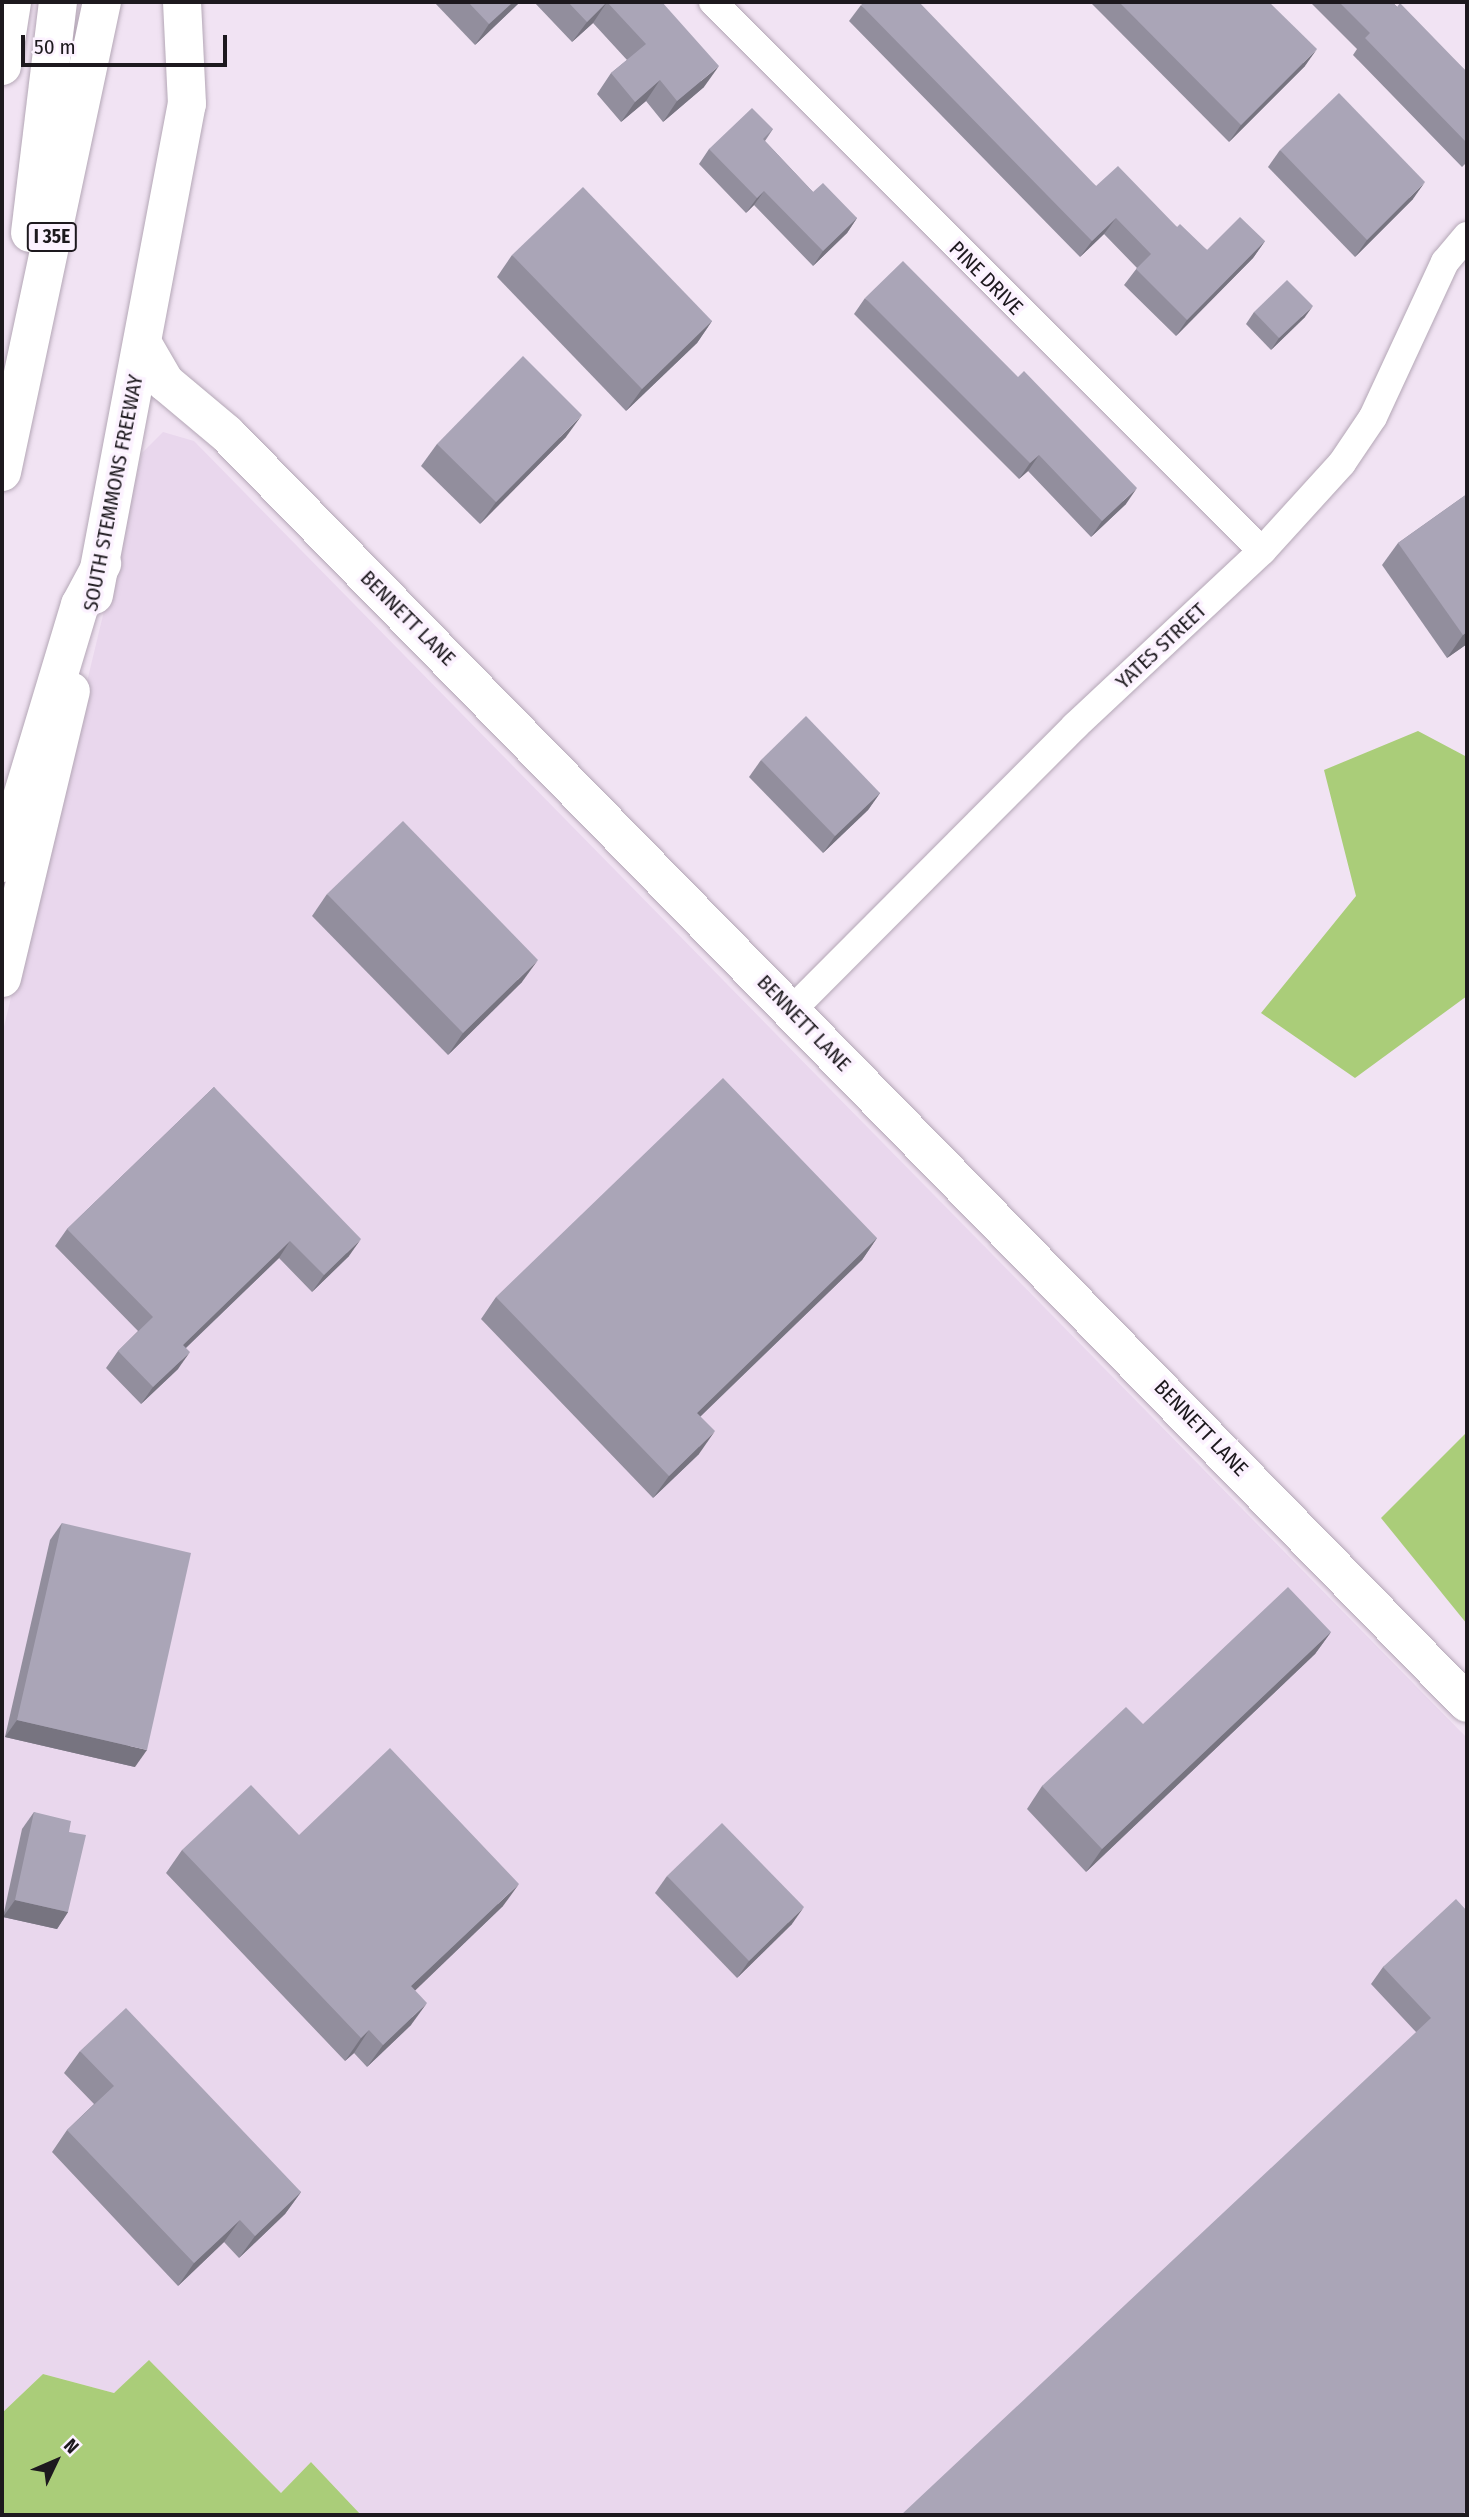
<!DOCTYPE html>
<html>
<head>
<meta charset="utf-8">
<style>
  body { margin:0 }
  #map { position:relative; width:1469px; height:2517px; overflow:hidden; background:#f1e3f3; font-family:"Fira Sans Condensed",sans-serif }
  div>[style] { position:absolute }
  .built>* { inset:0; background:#e9d7ed }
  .green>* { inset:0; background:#aacd79 }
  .roads { filter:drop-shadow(0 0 2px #b4a7b6) drop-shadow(0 0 2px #b4a7b6) }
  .street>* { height:28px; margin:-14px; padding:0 14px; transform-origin:14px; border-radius:14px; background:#fff }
  .secondary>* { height:38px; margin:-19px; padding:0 19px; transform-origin:19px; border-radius:19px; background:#fff }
  .highway>* { height:38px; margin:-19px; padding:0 19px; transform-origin:19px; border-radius:19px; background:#fff }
  .wall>* { inset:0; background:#928e9d }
  .shaded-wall>* { inset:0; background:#777480 }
  .building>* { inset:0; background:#aaa5b7 }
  span { translate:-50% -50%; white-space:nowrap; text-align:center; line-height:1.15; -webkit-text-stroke:7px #fcf2ff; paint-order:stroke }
  .shield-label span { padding:2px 5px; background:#fcf2ff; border:2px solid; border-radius:5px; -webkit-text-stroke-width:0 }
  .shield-label { font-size:19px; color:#1d191e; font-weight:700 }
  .street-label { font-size:21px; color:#1d191e }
  .frame { position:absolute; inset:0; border:4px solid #1d191e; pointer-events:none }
  .north { position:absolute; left:21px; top:2426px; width:70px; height:70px; -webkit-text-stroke:5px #fcf2ff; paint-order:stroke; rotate:46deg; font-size:19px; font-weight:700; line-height:28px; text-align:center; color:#1d191e }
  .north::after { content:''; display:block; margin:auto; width:24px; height:32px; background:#1d191e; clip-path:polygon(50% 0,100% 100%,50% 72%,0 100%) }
  .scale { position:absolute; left:21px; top:35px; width:206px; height:32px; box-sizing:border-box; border:4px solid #1d191e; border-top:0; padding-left:9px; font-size:21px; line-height:24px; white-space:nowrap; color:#1d191e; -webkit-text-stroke:5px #fcf2ff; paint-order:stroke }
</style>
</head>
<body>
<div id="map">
  <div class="built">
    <div style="clip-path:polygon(163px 432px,194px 441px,1467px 1738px,1467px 2515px,361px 2515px,311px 2462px,281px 2493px,150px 2361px,114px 2393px,43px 2374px,2px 2413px,2px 1035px,142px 453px)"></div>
  </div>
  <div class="green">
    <div style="clip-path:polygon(1418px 731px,1467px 757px,1467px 996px,1355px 1078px,1261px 1013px,1356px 896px,1324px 770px)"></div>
    <div style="clip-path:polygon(1467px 1432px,1467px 1624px,1381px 1518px)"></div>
    <div style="clip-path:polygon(149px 2360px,281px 2493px,311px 2462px,361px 2515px,2px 2515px,2px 2413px,43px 2374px,114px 2393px)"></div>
  </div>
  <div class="roads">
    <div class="street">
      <div style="left:713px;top:2px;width:776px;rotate:45deg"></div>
      <div style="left:792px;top:1010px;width:401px;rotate:-45.1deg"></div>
      <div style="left:1075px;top:726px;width:256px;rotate:-43.1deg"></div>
      <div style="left:1262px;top:551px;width:119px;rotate:-47.7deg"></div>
      <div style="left:1342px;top:463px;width:55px;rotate:-56deg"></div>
      <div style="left:1373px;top:417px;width:171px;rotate:-65.1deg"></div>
      <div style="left:1445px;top:262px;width:34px;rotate:-50deg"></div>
    </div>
    <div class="secondary">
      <div style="left:143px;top:344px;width:44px;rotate:59.9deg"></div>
      <div style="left:165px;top:382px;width:81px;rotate:40deg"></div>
      <div style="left:227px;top:434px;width:1774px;rotate:45.66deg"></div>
      <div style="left:94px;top:595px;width:500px;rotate:-79.3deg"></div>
      <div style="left:187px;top:104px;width:102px;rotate:-92.8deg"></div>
      <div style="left:2px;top:978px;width:295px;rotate:-76.5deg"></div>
    </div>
    <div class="highway">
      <div style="left:2px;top:66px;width:65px;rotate:-81.1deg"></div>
      <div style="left:30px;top:233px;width:233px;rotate:-83.1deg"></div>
      <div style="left:2px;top:472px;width:481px;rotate:-78deg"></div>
      <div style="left:2px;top:863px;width:270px;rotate:-73.2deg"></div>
      <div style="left:80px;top:605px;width:47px;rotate:-61.8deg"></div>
    </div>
  </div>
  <div class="wall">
    <div style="clip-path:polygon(434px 2px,520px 2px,475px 45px)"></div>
    <div style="clip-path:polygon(534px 2px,662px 2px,704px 87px,663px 122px,646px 101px,621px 122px,597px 94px,611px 73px,627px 60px,593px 23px,572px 42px)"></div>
    <div style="clip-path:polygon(1090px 2px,1269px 2px,1305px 66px,1229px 142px)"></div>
    <div style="clip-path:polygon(1310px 2px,1392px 2px,1467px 72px,1467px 162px,1462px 167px,1353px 55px,1357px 49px)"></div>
    <div style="clip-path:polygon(861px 5px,1096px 186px,1177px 227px,1207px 250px,1265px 241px,1253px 258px,1176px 336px,1124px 285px,1137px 268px,1104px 234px,1080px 257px,849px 21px)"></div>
    <div style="clip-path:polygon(773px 129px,765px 141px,813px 192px,857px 218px,847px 233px,813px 266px,754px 205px,746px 213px,699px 164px,709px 149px)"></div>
    <div style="clip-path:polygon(1280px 150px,1413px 199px,1355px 257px,1268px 167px)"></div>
    <div style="clip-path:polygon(512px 255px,712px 321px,697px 343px,626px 411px,497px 277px)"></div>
    <div style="clip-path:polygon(865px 298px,1126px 504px,1091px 537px,1028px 471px,1019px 479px,854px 314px)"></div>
    <div style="clip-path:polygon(1254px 312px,1305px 317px,1271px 350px,1246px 324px)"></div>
    <div style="clip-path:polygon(566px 437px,480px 524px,421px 466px,437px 444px)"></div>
    <div style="clip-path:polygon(1467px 494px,1467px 644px,1447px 658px,1382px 565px,1398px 543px)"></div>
    <div style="clip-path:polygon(761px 760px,880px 793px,868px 810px,823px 853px,749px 777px)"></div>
    <div style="clip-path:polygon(327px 894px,522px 982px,448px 1055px,312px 916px)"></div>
    <div style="clip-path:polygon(214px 1087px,349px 1256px,312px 1292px,279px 1258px,186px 1348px,178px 1369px,141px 1404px,106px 1368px,118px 1351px,138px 1331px,55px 1246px,67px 1229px)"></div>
    <div style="clip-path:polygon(877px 1238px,862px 1260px,700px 1417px,699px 1454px,653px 1498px,481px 1319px,496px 1297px)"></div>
    <div style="clip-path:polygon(62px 1523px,135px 1767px,5px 1737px,50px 1540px)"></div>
    <div style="clip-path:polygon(1331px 1632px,1315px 1654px,1086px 1872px,1027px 1809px,1042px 1786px)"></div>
    <div style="clip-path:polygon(34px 1812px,69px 1832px,68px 1912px,57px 1929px,3px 1917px,22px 1829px)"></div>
    <div style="clip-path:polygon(299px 1835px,503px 1906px,415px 1990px,411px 2025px,367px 2067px,354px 2053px,345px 2061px,166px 1873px,182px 1850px)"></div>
    <div style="clip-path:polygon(667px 1876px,792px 1924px,737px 1978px,655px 1893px)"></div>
    <div style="clip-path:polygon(1467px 1911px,1467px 2515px,1416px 2032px,1371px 1984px,1383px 1967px)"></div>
    <div style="clip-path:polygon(80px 2051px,301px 2192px,285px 2214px,239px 2258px,224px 2242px,178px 2286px,52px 2152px,67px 2130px,94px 2104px,64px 2073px)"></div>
  </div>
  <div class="shaded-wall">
    <div style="clip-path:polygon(513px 2px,520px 2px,475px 45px,489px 24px)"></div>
    <div style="clip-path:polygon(607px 2px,593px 23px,572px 42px,587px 22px)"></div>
    <div style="clip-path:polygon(1317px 49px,1305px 66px,1229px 142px,1241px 125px)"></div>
    <div style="clip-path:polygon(719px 66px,704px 87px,663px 122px,677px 101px)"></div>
    <div style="clip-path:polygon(660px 80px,646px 101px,621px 122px,635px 102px)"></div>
    <div style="clip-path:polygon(1425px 182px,1413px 199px,1355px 257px,1367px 240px)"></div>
    <div style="clip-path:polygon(764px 191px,754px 205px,746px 213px,757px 198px)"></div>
    <div style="clip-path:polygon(857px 218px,847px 233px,813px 266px,823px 251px)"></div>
    <div style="clip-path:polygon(1116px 218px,1104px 234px,1080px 257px,1092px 241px)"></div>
    <div style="clip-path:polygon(1265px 241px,1253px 258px,1176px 336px,1187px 320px)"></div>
    <div style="clip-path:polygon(1313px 306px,1305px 317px,1271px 350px,1279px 338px)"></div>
    <div style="clip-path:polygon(712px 321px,697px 343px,626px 411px,642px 389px)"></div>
    <div style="clip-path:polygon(582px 415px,566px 437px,480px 524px,496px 502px)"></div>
    <div style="clip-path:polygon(1039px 455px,1028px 471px,1019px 479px,1030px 463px)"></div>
    <div style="clip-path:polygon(1137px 488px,1126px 504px,1091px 537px,1102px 521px)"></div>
    <div style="clip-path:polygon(1467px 632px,1467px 644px,1447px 658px,1463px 635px)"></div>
    <div style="clip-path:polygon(880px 793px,868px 810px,823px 853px,835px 836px)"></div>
    <div style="clip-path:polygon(538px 960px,522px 982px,448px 1055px,463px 1033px)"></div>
    <div style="clip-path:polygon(877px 1238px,862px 1260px,681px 1435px,697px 1413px)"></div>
    <div style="clip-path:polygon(361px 1239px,349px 1256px,312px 1292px,324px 1275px)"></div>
    <div style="clip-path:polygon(290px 1241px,279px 1258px,171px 1362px,183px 1345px)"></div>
    <div style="clip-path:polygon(190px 1352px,178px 1369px,141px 1404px,153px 1387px)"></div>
    <div style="clip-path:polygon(715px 1431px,699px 1454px,653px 1498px,669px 1476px)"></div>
    <div style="clip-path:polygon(1331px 1632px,1315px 1654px,1086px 1872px,1102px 1849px)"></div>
    <div style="clip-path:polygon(17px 1720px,147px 1750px,135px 1767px,5px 1737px)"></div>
    <div style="clip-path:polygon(519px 1884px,503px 1906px,396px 2009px,411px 1986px)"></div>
    <div style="clip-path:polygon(15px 1900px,68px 1912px,57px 1929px,3px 1917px)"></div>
    <div style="clip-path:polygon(804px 1907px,792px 1924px,737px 1978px,749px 1961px)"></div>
    <div style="clip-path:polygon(427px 2003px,411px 2025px,367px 2067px,383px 2045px)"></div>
    <div style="clip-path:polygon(369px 2030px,354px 2053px,345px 2061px,361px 2038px)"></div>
    <div style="clip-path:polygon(301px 2192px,285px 2214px,239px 2258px,255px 2236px)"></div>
    <div style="clip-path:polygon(240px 2220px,224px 2242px,178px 2286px,194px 2263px)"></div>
  </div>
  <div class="building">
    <div style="clip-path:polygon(468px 2px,513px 2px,489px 24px)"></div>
    <div style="clip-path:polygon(568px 2px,662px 2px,719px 66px,677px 101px,660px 80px,635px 102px,611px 73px,646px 44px,607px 2px,587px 22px)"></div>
    <div style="clip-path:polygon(864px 2px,919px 2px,1096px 186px,1118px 166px,1177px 227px,1180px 224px,1207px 250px,1240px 217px,1265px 241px,1187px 320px,1136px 269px,1151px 254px,1116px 218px,1092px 241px,861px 5px)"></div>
    <div style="clip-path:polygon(1119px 2px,1269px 2px,1317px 49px,1241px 125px)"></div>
    <div style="clip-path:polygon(1339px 2px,1392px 2px,1397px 7px,1400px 3px,1467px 72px,1467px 143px,1365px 38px,1370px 33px)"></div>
    <div style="clip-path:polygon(1339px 93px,1425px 182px,1367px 240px,1280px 150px)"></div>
    <div style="clip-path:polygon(752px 108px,773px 129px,763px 139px,813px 192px,823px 183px,857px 218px,823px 251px,764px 191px,757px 198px,709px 149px)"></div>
    <div style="clip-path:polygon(583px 187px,712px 321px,642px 389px,512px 255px)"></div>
    <div style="clip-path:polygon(903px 261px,1018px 377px,1024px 371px,1137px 488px,1102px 521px,1039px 455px,1030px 463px,865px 298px)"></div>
    <div style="clip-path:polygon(1287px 280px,1313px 306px,1279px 338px,1254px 312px)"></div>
    <div style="clip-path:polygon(523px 356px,582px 415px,496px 502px,437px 444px)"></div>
    <div style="clip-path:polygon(1467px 494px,1467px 632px,1463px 635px,1398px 543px)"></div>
    <div style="clip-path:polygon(806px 716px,880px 793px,835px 836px,761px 760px)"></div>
    <div style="clip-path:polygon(403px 821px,538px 960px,463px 1033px,327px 894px)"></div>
    <div style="clip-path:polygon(723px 1078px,877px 1238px,697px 1413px,715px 1431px,669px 1476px,496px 1297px)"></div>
    <div style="clip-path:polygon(214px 1087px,361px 1239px,324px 1275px,290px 1241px,183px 1345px,190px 1352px,153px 1387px,118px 1351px,153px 1317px,67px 1229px)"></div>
    <div style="clip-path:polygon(62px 1523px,191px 1553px,147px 1750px,17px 1720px)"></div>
    <div style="clip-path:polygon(1288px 1587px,1331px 1632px,1102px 1849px,1042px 1786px,1126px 1707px,1143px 1724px)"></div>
    <div style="clip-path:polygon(390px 1748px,519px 1884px,411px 1986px,427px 2003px,383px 2045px,369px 2030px,361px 2038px,182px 1850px,251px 1785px,299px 1835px)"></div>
    <div style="clip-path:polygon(34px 1812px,71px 1821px,69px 1832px,86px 1835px,68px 1912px,15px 1900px)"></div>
    <div style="clip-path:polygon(722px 1823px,804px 1907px,749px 1961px,667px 1876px)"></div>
    <div style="clip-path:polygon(1456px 1899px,1467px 1911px,1467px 2510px,1461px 2515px,901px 2515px,1431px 2018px,1383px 1967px)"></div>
    <div style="clip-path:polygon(126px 2008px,301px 2192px,255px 2236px,240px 2220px,194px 2263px,67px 2130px,114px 2086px,80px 2051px)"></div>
  </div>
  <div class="shield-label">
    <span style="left:52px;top:237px">I 35E</span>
  </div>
  <div class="street-label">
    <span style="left:986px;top:278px;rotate:45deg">PINE DRIVE</span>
    <span style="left:113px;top:493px;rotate:-79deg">SOUTH STEMMONS FREEWAY</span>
    <span style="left:408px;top:618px;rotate:45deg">BENNETT LANE</span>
    <span style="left:1161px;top:646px;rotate:-43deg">YATES STREET</span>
    <span style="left:804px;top:1023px;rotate:46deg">BENNETT LANE</span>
    <span style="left:1201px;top:1428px;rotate:46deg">BENNETT LANE</span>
  </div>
  <div class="frame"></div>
  <div class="north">N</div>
  <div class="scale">50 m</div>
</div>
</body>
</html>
